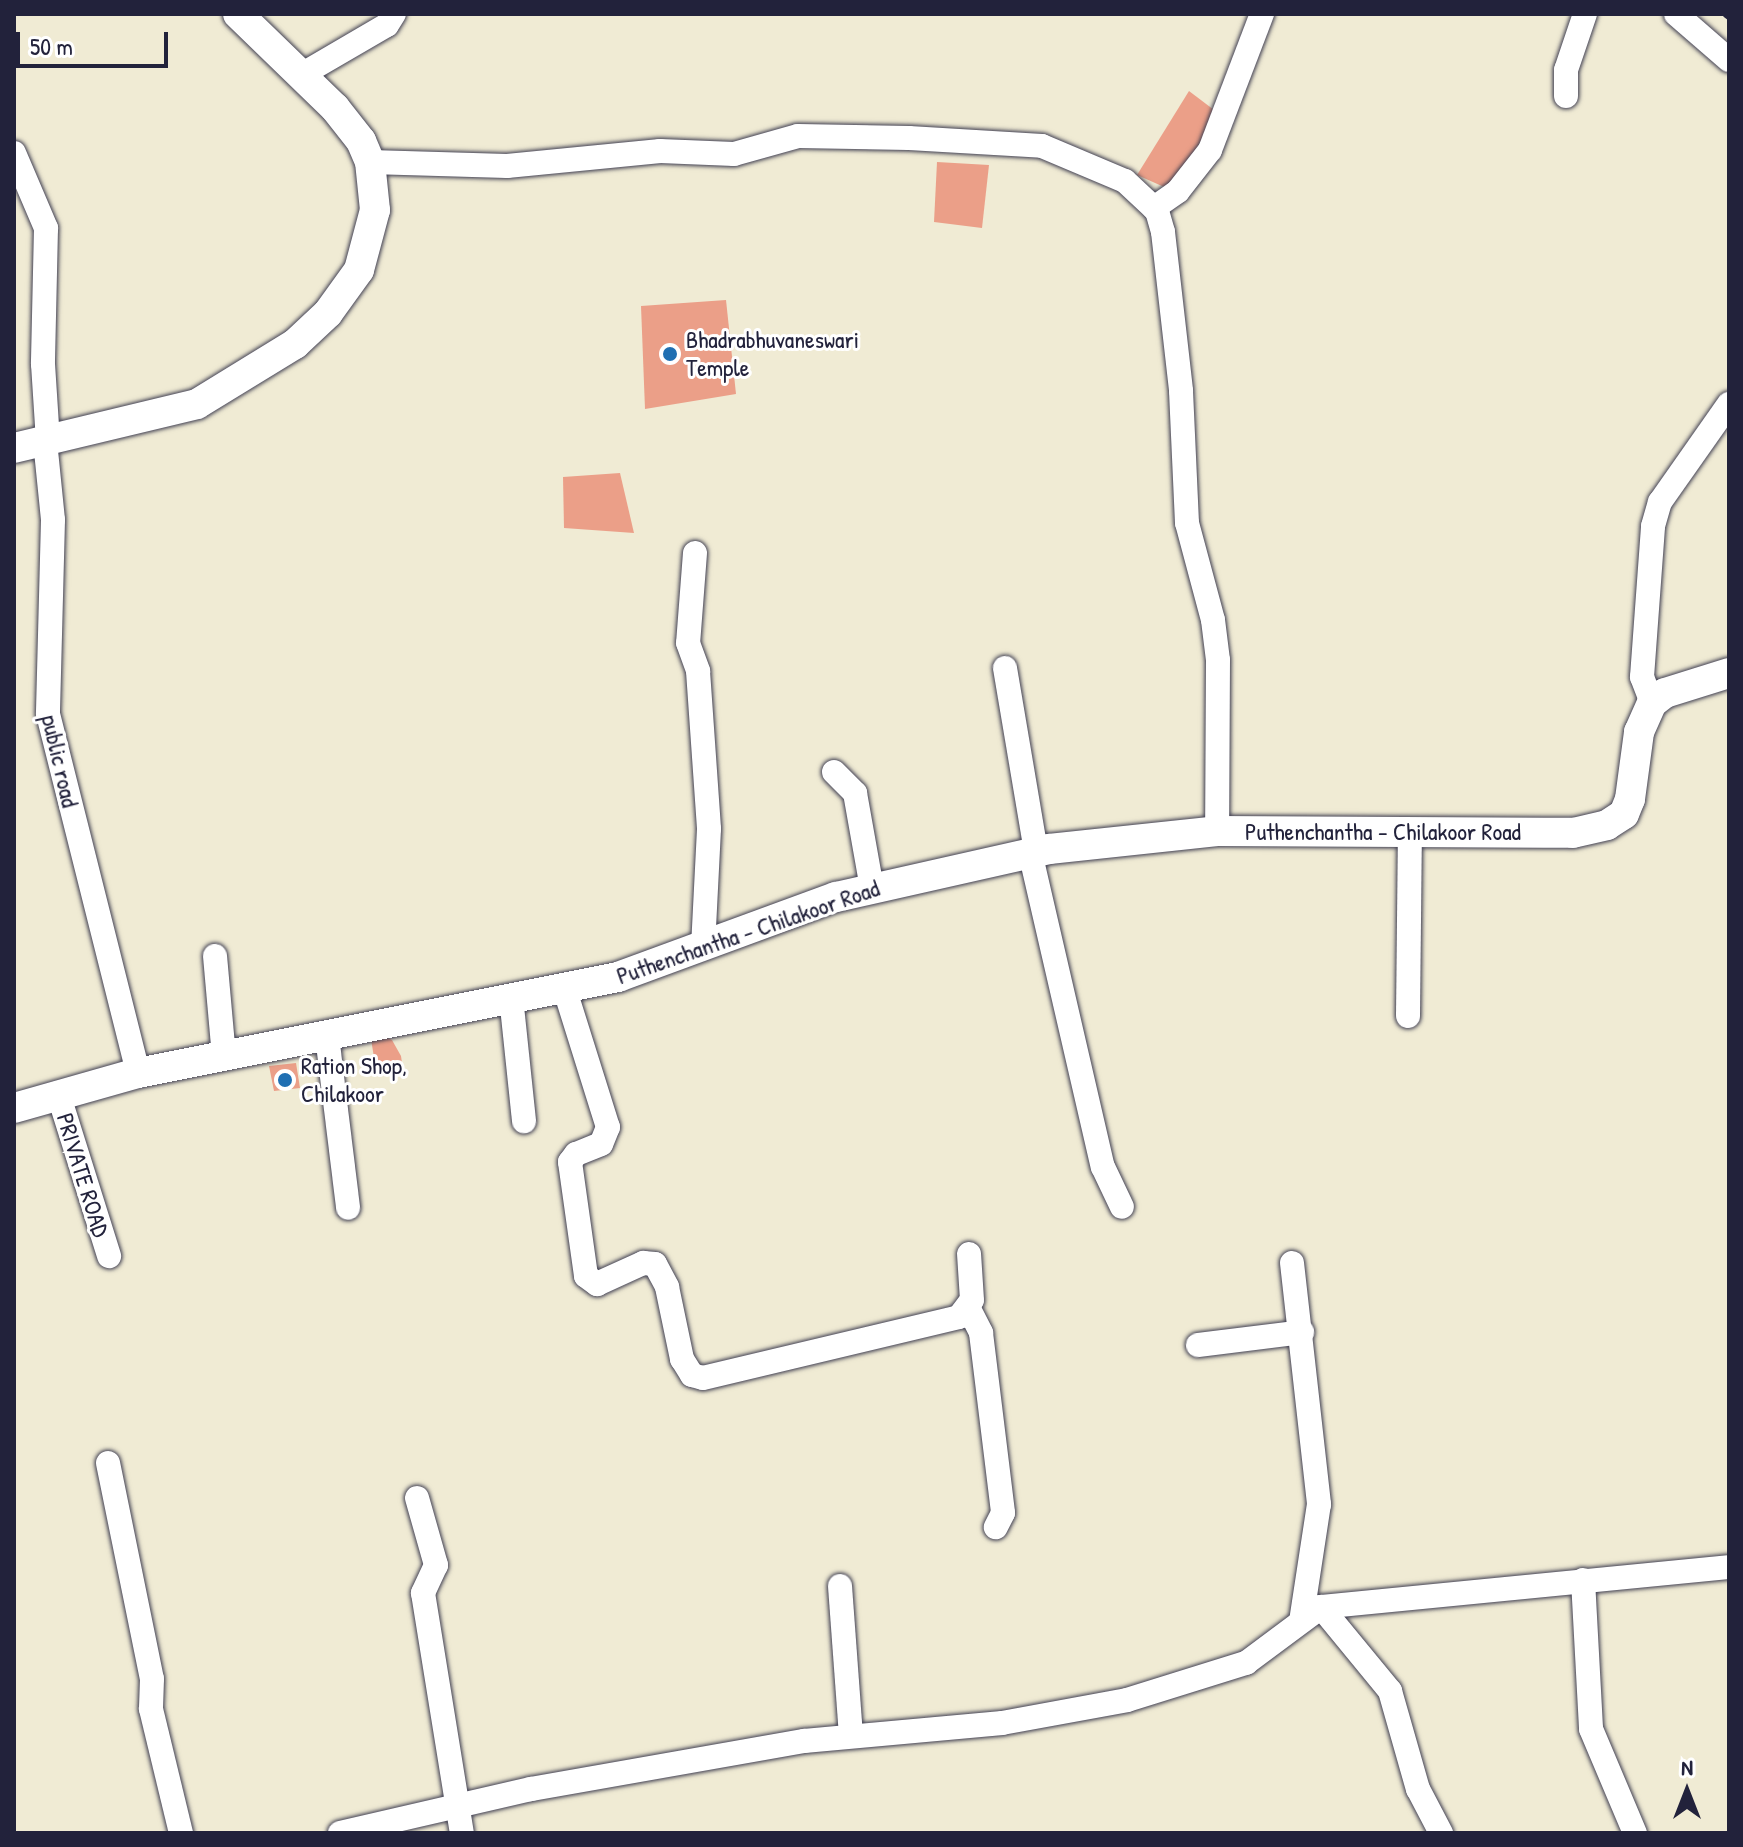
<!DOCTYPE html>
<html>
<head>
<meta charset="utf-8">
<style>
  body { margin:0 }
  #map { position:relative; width:1743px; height:1847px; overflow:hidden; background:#f0ebd4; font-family:"Patrick Hand",sans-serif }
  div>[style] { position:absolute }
  .building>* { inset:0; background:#eb9f88 }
  .roads { filter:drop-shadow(0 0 2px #414052) drop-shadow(0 0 2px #414052) }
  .minor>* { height:24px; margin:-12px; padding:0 12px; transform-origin:12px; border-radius:12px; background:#fff }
  .major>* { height:30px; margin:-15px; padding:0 15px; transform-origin:15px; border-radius:15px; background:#fff }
  .rail>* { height:6px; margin-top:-3px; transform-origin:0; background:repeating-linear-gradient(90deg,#22223b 0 12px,transparent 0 18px) }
  .dots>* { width:22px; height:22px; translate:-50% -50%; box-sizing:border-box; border:4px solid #fff; border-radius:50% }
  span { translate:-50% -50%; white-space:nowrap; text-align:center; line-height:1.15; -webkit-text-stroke:6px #fff; paint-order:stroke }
  .poi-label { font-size:24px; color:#22223b }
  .left { translate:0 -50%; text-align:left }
  .street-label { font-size:24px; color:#22223b }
  .frame { position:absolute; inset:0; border:16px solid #22223b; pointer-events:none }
  .north { position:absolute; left:1647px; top:1751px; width:80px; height:80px; -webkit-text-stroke:6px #fff; paint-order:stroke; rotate:0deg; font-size:22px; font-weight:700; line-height:32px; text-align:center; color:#22223b }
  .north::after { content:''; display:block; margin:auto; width:28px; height:36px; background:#22223b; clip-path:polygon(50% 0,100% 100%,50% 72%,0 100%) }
  .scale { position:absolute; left:16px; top:32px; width:152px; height:36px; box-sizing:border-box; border:4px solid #22223b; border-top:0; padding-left:10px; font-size:24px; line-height:28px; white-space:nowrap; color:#22223b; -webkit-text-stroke:6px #fff; paint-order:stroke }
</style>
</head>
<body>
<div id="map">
  <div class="building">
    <div style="clip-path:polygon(1189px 91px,1218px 113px,1171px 190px,1137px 175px)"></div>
    <div style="clip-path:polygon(937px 162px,989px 165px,982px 228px,934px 222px)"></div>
    <div style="clip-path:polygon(726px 300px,736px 394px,645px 409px,641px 306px)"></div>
    <div style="clip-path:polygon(620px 473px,634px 533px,564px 528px,563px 477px)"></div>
    <div style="clip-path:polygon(379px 1034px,392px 1040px,401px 1056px,403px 1070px,393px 1075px,377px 1076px,371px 1039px)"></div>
    <div style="clip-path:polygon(296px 1063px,300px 1088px,274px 1091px,269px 1066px)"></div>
  </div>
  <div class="roads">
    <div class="minor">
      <div style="left:1676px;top:14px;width:70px;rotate:41deg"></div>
      <div style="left:301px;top:75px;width:99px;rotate:-30.2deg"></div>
      <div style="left:387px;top:25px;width:13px;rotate:-58deg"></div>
      <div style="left:1566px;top:96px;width:26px;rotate:-90deg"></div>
      <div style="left:1566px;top:70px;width:59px;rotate:-71.3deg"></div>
      <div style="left:14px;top:153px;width:82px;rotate:66.9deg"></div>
      <div style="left:46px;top:228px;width:136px;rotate:91.3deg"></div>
      <div style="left:43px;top:364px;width:77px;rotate:86.3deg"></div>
      <div style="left:370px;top:162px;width:137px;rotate:1.7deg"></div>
      <div style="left:507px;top:166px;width:154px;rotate:-5.6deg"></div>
      <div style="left:660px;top:151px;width:74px;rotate:2.3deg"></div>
      <div style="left:734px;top:154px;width:66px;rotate:-15.7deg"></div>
      <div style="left:798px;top:136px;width:111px;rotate:1deg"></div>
      <div style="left:909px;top:138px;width:133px;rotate:3.4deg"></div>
      <div style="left:1042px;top:146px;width:90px;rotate:22.9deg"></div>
      <div style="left:1125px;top:181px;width:44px;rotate:43.2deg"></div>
      <div style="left:1157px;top:211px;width:22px;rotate:74deg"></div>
      <div style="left:1163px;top:232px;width:160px;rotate:83.5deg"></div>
      <div style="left:1181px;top:391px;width:132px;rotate:87.4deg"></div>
      <div style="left:1187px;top:523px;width:100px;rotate:75deg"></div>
      <div style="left:1213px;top:620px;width:40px;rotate:82.9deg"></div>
      <div style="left:1218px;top:660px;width:171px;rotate:90.3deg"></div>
      <div style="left:1154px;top:208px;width:29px;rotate:-35deg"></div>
      <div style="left:1178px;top:191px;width:52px;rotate:-52deg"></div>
      <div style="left:1210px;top:150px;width:146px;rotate:-69.1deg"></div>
      <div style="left:45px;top:441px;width:79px;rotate:84.2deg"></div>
      <div style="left:53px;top:520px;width:194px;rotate:91.5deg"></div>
      <div style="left:48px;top:714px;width:370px;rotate:75.9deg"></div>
      <div style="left:695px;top:553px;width:90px;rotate:94.4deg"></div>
      <div style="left:688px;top:643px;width:30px;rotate:70deg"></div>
      <div style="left:698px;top:671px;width:158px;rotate:86deg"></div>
      <div style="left:709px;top:829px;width:117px;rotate:92.9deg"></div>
      <div style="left:1005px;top:668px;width:186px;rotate:80.4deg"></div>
      <div style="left:1652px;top:703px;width:28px;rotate:-111deg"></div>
      <div style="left:1642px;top:677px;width:151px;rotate:-85.8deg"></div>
      <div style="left:1653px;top:526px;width:25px;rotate:-74deg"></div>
      <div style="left:1660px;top:502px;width:120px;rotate:-54.9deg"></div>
      <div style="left:834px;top:772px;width:30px;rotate:45deg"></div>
      <div style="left:855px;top:793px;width:97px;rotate:79.9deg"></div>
      <div style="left:1030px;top:852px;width:323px;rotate:77deg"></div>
      <div style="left:1103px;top:1167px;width:44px;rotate:64.6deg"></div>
      <div style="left:215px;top:956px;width:100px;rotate:84.9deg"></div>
      <div style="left:564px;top:987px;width:147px;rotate:72.6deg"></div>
      <div style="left:608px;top:1127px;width:18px;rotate:112deg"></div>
      <div style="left:601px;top:1144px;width:27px;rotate:158deg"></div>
      <div style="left:576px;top:1154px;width:10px;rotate:127deg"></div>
      <div style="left:570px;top:1162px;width:115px;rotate:82deg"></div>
      <div style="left:586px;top:1276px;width:14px;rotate:36deg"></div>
      <div style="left:597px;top:1284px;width:51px;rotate:-24.5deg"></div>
      <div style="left:643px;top:1263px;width:12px;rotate:5deg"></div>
      <div style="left:655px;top:1264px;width:26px;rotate:62deg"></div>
      <div style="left:667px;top:1287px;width:74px;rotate:78.2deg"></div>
      <div style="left:682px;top:1359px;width:19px;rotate:58deg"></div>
      <div style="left:692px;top:1375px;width:11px;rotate:15deg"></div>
      <div style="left:703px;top:1378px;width:263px;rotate:-13.4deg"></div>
      <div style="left:959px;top:1317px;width:21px;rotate:-53deg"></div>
      <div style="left:972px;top:1300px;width:46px;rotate:-93.7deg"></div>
      <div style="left:511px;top:997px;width:125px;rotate:84deg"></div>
      <div style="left:1408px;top:1016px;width:184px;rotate:-89.4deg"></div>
      <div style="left:327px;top:1036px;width:173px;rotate:83deg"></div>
      <div style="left:58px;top:1093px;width:171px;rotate:72.6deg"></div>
      <div style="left:1292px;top:1263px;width:243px;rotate:83.6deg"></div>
      <div style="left:1319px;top:1504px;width:118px;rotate:98.7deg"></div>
      <div style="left:969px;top:1309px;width:27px;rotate:63deg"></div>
      <div style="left:981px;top:1333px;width:181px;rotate:83deg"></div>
      <div style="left:1003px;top:1513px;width:16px;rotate:117deg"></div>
      <div style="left:1198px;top:1345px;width:105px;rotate:-7.1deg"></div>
      <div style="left:108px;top:1463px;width:220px;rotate:78.5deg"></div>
      <div style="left:152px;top:1679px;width:30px;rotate:92deg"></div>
      <div style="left:151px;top:1709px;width:128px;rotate:76.4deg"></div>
      <div style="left:417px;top:1498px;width:70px;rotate:74.2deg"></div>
      <div style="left:436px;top:1565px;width:31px;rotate:115deg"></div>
      <div style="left:423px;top:1593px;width:243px;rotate:80.8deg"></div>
      <div style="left:1583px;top:1580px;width:149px;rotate:86.9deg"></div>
      <div style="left:1591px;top:1729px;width:113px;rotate:67.1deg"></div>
      <div style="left:840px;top:1586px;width:150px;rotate:85.8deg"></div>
      <div style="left:1321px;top:1607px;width:109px;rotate:50.6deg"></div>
      <div style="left:1390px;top:1691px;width:102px;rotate:74.1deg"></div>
      <div style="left:1418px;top:1789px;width:50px;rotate:62.4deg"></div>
      <div style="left:340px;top:1833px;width:196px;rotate:-13deg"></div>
      <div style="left:531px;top:1789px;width:277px;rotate:-10deg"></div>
      <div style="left:804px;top:1741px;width:199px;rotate:-5.2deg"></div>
      <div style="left:1002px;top:1723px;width:127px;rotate:-10.4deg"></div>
      <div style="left:1127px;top:1700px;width:125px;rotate:-17.3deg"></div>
      <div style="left:1246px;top:1663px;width:94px;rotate:-36.7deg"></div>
      <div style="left:1321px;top:1607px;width:410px;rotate:-5.6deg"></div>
    </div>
    <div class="major">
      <div style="left:14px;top:448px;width:188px;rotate:-13.5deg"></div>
      <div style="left:197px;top:404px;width:115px;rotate:-31.5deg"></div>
      <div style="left:295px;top:344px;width:45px;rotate:-43.2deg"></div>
      <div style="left:328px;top:313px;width:53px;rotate:-54.2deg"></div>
      <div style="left:359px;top:270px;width:62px;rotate:-75.1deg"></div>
      <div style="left:375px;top:210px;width:48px;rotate:-95.9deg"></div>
      <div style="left:370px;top:162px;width:23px;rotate:-113deg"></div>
      <div style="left:361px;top:141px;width:42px;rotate:-128.2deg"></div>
      <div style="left:335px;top:108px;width:135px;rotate:-135.9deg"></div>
      <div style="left:14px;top:1108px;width:129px;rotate:-15.8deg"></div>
      <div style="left:138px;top:1073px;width:490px;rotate:-11.3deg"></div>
      <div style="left:618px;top:977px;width:232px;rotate:-20.2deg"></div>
      <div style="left:836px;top:897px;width:218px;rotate:-12.7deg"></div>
      <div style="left:1049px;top:849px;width:169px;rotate:-6.1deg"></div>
      <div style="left:1217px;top:831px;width:356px;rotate:0.3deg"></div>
      <div style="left:1573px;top:833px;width:35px;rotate:-13deg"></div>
      <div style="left:1607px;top:825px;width:20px;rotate:-33deg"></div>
      <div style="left:1624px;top:814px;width:16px;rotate:-68deg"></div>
      <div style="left:1630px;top:799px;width:68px;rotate:-82.3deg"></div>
      <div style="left:1639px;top:732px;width:32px;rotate:-66deg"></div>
      <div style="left:1652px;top:703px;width:16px;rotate:-38deg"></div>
      <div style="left:1665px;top:693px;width:67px;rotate:-17.4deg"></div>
    </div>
  </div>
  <div class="rail">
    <div style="left:1725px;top:14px;width:5px;rotate:37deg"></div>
  </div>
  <div class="dots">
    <div style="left:670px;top:354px;background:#1f6fb2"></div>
    <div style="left:285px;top:1080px;background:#1f6fb2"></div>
  </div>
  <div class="poi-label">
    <span class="left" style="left:686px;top:354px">Bhadrabhuvaneswari<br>Temple</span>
    <span class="left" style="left:301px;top:1080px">Ration Shop,<br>Chilakoor</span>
  </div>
  <div class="street-label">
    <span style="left:60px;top:761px;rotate:77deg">public road</span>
    <span style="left:1383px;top:832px">Puthenchantha - Chilakoor Road</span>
    <span style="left:748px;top:932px;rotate:-19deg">Puthenchantha - Chilakoor Road</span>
    <span style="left:83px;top:1175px;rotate:73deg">PRIVATE ROAD</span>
  </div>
  <div class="frame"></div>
  <div class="north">N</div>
  <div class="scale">50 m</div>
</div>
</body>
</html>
